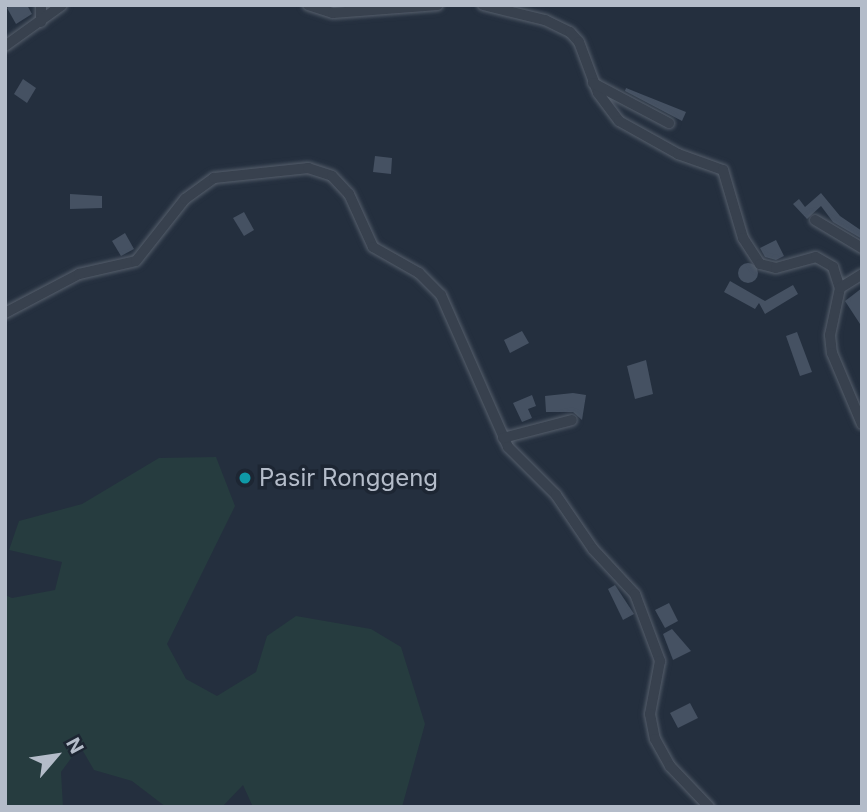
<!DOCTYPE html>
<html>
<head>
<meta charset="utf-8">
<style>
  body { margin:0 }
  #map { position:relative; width:867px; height:812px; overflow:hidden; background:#242f3e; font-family:Inter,sans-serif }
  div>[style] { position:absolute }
  .green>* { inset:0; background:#263c3f }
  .building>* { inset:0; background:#455162 }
  .round { border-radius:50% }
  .roads { filter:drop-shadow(0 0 2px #565f6c) drop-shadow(0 0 2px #565f6c) }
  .minor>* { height:10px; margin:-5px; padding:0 5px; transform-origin:5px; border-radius:5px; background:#38414e }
  .dots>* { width:19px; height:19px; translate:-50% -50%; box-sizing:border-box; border:4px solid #1d2633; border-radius:50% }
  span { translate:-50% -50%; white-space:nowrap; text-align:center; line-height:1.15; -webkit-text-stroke:7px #1d2633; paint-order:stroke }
  .poi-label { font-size:24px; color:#b4bcc9 }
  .left { translate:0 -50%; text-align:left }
  .frame { position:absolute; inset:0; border:7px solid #b4bcc9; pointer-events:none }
  .north { position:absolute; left:21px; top:721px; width:70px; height:70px; -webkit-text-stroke:5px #1d2633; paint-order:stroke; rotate:61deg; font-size:19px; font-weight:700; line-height:28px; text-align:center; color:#b4bcc9 }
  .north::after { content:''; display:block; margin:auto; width:24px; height:32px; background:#b4bcc9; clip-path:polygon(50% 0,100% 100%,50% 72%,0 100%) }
</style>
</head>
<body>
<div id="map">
  <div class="green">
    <div style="clip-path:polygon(216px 457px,235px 506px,167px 644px,186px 679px,217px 696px,256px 672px,267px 636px,296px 616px,371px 629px,401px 647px,425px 724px,402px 807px,253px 807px,243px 785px,222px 807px,166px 807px,132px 781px,94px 770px,80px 746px,61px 772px,63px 807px,5px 807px,5px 595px,12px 598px,55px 590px,62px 562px,9px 550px,19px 521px,82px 504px,159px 458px)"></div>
  </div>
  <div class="building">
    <div style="clip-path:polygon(11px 5px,27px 5px,32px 14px,16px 24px,7px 8px)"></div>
    <div style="clip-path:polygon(23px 79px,36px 88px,27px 103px,14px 94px)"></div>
    <div style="clip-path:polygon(626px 88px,686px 112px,682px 121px,625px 91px)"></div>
    <div style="clip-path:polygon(375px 156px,392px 158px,391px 174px,373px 172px)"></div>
    <div style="clip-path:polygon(821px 193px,840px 216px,862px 231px,862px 239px,833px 222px,821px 206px,807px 219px,793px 204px,799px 199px,805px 207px)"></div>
    <div style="clip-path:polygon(70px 194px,102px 196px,102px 208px,70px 209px)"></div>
    <div style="clip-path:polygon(244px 212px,254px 230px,244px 236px,233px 218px)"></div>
    <div style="clip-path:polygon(125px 233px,134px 249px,121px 256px,112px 241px)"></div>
    <div style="clip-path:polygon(776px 240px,784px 256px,776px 260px,765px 257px,760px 248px)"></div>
    <div class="round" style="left:738px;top:263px;width:20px;height:20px"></div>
    <div style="clip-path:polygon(730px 281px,765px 301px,793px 285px,798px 294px,765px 314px,759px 303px,755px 309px,724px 292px)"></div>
    <div style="clip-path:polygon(862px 288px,862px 327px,845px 301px)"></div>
    <div style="clip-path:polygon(522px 331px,529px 343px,510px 353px,504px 340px)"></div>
    <div style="clip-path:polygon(797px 332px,812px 372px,800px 376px,786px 336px)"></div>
    <div style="clip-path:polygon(646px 360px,653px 394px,635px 399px,627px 366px)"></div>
    <div style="clip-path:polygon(573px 393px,586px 395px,582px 420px,573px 412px,546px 412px,545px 396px)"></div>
    <div style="clip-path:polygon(532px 395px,536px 406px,528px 409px,532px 418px,522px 422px,513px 403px)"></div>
    <div style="clip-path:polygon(615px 585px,634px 614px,623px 620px,608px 589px)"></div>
    <div style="clip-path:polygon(669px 603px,678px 621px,665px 628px,655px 610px)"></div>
    <div style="clip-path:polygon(672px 629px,691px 651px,673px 660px,663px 634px)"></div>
    <div style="clip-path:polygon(690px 703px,698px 718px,678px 728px,670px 713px)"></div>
  </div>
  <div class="roads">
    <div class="minor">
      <div style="left:41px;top:5px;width:17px;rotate:90deg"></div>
      <div style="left:308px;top:5px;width:26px;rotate:18deg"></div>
      <div style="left:333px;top:13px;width:105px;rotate:-4.4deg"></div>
      <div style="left:483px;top:5px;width:64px;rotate:13.6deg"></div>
      <div style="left:545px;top:20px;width:28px;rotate:26deg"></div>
      <div style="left:570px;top:32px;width:13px;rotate:48deg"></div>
      <div style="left:579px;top:42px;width:54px;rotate:69.6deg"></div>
      <div style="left:598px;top:93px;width:35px;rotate:53deg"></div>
      <div style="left:619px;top:121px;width:68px;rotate:29.2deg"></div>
      <div style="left:678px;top:154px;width:48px;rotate:19.6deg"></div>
      <div style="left:723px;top:170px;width:71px;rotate:73.6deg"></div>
      <div style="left:743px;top:238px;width:31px;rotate:57deg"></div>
      <div style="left:760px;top:264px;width:16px;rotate:14deg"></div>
      <div style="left:776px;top:268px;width:41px;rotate:-15.4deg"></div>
      <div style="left:816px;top:257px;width:20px;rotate:30deg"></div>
      <div style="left:833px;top:267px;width:22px;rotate:72deg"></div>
      <div style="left:840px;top:288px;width:48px;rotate:102deg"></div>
      <div style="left:830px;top:335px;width:18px;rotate:84deg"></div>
      <div style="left:832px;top:353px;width:77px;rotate:67.1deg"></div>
      <div style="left:5px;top:46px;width:70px;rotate:-35.7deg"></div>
      <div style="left:593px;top:83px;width:86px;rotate:27.8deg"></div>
      <div style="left:815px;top:220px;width:55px;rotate:30.8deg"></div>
      <div style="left:840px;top:288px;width:26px;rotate:-32deg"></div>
      <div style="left:5px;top:313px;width:84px;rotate:-27.8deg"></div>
      <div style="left:79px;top:274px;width:58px;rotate:-12.8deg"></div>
      <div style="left:136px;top:261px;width:79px;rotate:-51.7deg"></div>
      <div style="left:185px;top:199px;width:36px;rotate:-36deg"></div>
      <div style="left:214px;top:178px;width:95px;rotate:-6.1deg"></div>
      <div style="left:308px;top:168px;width:25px;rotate:18deg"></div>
      <div style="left:332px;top:176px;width:25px;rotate:47deg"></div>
      <div style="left:349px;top:194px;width:58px;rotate:65.6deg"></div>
      <div style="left:373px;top:247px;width:53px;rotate:29.5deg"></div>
      <div style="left:419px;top:273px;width:31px;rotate:45deg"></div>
      <div style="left:441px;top:295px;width:166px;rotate:66.2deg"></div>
      <div style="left:508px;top:447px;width:68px;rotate:45deg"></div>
      <div style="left:556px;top:495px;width:65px;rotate:55.6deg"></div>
      <div style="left:593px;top:549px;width:62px;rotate:47deg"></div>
      <div style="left:635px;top:594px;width:72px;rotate:69.5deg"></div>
      <div style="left:660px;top:661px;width:54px;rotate:100.7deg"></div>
      <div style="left:650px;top:714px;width:25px;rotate:79deg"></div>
      <div style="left:655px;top:739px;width:31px;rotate:61deg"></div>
      <div style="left:670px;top:766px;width:57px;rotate:46.4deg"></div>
      <div style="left:503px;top:438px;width:71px;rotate:-14.6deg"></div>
    </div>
  </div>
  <div class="dots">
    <div style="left:245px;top:478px;background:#0f9aa8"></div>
  </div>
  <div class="poi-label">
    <span class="left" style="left:259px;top:478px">Pasir Ronggeng</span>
  </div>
  <div class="frame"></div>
  <div class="north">N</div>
</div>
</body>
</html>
